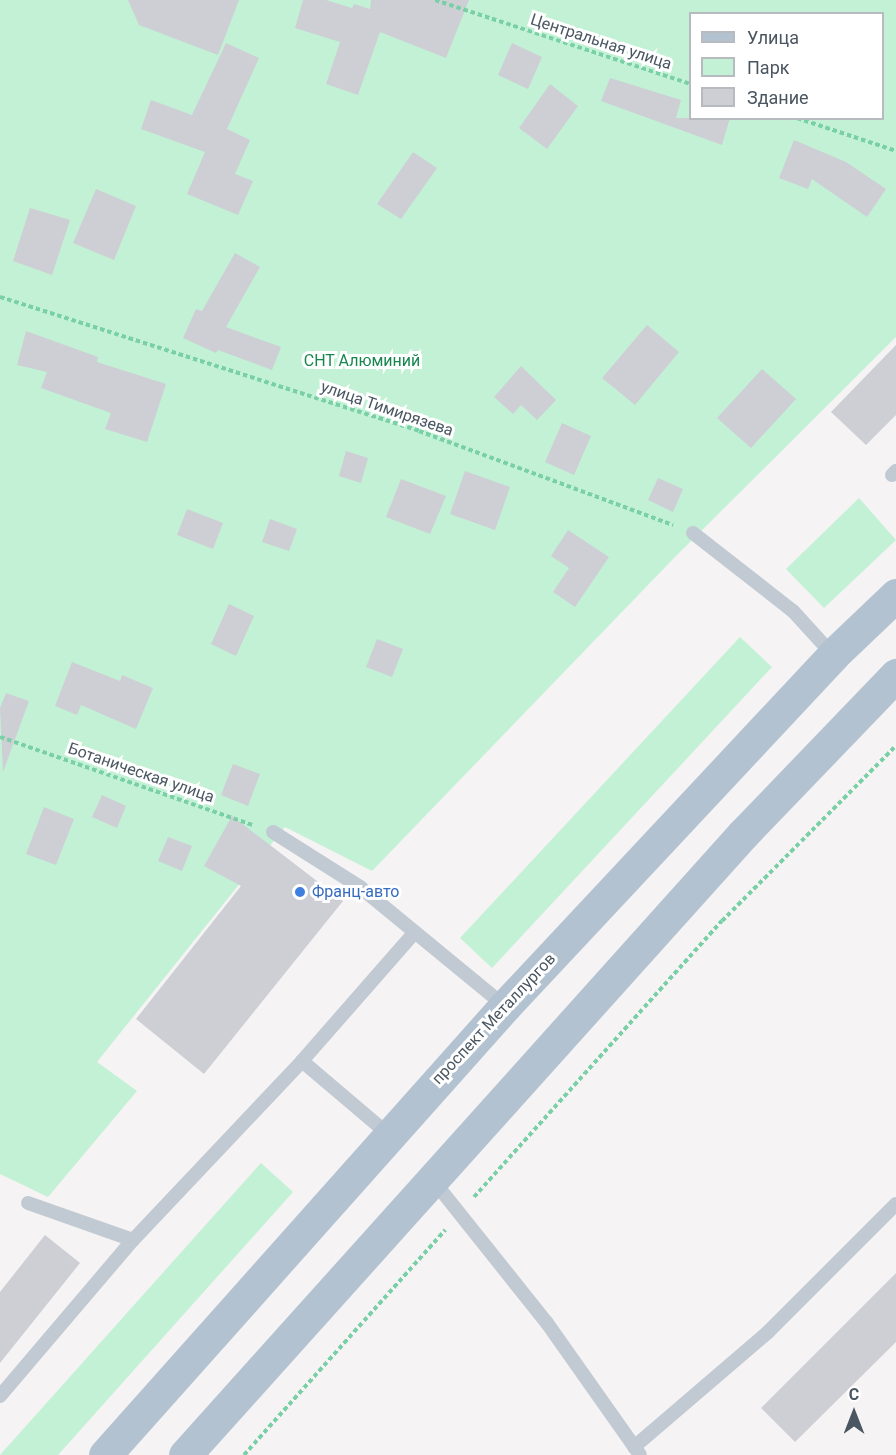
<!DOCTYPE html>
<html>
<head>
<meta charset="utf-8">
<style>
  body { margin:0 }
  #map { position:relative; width:896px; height:1455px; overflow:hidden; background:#f5f3f3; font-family:Roboto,sans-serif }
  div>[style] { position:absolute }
  .green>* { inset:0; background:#c3f1d5 }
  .building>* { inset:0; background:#cdcfd5 }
  .path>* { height:4px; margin-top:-2px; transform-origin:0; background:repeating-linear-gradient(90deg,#7ad0a6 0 4.5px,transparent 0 7.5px) }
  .lane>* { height:14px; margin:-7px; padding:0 7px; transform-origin:7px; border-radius:7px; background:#c1cad2 }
  .primary>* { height:33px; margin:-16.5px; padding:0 16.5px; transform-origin:16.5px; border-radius:16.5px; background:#b3c2d1 }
  .dots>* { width:16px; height:16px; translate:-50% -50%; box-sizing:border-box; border:3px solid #fff; border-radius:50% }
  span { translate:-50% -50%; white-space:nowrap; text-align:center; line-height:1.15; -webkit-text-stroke:6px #fff; paint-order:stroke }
  .street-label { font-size:16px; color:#4a5661 }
  .park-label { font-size:16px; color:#17864f }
  .shop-label { font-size:16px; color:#366cbe }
  .left { translate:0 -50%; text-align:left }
  .legend { position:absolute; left:689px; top:12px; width:195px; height:108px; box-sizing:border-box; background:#fff; border:2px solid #b7bbc0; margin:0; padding:8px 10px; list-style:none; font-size:18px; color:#4a5661 }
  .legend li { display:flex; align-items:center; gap:12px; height:30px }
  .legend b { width:30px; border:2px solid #b7bbc0 }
  .north { position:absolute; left:824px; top:1383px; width:60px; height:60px; -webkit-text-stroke:4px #fff; paint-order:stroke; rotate:0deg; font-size:16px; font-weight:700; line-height:24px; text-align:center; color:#4a5661 }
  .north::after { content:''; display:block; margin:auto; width:21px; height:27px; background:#4a5661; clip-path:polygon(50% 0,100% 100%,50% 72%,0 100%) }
</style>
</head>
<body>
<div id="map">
  <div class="green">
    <div style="clip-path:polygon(evenodd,0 0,896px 0,896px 337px,674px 558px,372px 871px,285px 827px,97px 1062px,137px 1091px,48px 1197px,0 1174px,0 0,690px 14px,882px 14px,882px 118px,690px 118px,690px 14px)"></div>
    <div style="clip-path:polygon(859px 498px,896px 540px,824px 608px,786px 569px)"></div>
    <div style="clip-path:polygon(740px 637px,772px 667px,492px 968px,460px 938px)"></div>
    <div style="clip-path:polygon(261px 1163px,293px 1192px,58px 1455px,0 1455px)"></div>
  </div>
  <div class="building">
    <div style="clip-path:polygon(128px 0,239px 0,218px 55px,139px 25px)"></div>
    <div style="clip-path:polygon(303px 0,326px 0,352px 8px,354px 4px,370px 9px,371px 0,469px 0,446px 58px,380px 32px,358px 95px,326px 84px,340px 42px,295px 28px)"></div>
    <div style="clip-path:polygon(226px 43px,259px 58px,227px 129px,250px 140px,235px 174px,253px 181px,238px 215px,187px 194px,205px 152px,141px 129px,151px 100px,192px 115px)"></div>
    <div style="clip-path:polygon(512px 43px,542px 57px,528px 89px,498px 75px)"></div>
    <div style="clip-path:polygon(610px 78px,681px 100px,676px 118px,730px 118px,722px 145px,601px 101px)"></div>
    <div style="clip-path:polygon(550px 84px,578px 106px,547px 149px,519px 128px)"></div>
    <div style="clip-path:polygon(794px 140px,846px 162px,886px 189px,867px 217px,812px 179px,808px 189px,779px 178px)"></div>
    <div style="clip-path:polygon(413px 152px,437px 168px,401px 219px,377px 204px)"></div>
    <div style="clip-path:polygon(96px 189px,136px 206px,114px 260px,73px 243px)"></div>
    <div style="clip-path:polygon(30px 208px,70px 220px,52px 275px,13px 261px)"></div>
    <div style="clip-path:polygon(235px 253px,260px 267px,226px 327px,281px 347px,272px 370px,218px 350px,216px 353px,183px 338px,196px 309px,202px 311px)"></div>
    <div style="clip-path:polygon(647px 325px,679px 352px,635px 405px,602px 378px)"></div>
    <div style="clip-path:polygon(26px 331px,98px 357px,97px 362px,166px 384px,147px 442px,105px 429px,111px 413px,41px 388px,47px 372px,17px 365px)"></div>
    <div style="clip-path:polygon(896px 345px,896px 415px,866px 445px,831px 412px)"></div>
    <div style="clip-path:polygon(521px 366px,556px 400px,537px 420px,521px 405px,513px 414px,494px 397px)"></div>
    <div style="clip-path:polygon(762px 369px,796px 399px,751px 448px,717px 418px)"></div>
    <div style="clip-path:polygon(562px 423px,591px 436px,574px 475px,545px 462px)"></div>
    <div style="clip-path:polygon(346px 451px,368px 458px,361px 483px,339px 476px)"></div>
    <div style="clip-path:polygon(465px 471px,510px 487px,495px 530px,450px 514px)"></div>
    <div style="clip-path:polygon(658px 478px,683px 489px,673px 512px,648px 500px)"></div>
    <div style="clip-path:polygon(401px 479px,446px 496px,430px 534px,386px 517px)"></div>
    <div style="clip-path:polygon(187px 509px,223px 523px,213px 549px,177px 535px)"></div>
    <div style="clip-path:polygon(270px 519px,297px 529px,289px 551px,262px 542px)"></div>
    <div style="clip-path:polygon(568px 530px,609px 557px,575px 607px,553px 592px,569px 568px,551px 556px)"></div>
    <div style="clip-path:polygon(229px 604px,254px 616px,236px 656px,211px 644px)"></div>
    <div style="clip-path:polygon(377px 639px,403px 649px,392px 677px,366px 667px)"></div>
    <div style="clip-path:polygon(72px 662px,120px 681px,122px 675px,153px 688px,136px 729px,81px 705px,77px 715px,55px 706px)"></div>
    <div style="clip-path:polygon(6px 693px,29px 701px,3px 772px,0 708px)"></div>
    <div style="clip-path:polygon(233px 764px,260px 774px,248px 806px,221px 795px)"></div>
    <div style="clip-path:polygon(102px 795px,126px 806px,117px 828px,92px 817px)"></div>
    <div style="clip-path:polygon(44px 807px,74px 819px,56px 865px,26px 854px)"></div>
    <div style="clip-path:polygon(232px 816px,343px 901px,204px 1074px,136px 1019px,241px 886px,204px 866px)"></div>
    <div style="clip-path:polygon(168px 837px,192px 846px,182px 871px,158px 861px)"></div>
    <div style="clip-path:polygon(45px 1235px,80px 1263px,0 1363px,0 1292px)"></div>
    <div style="clip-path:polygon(896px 1273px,896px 1342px,795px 1442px,761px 1408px)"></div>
  </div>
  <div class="path">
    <div style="left:435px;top:0;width:268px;rotate:18.2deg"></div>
    <div style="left:797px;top:118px;width:104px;rotate:18.4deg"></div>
    <div style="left:0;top:297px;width:440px;rotate:17.7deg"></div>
    <div style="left:419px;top:431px;width:271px;rotate:20.3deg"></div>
    <div style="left:0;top:737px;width:267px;rotate:19.2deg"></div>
    <div style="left:474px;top:1197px;width:371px;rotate:-48.1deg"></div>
    <div style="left:722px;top:921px;width:247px;rotate:-45.2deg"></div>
    <div style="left:244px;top:1455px;width:302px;rotate:-48.2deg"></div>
  </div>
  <div class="lane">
    <div style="left:892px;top:475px;width:6px;rotate:-45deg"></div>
    <div style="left:693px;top:533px;width:127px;rotate:38deg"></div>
    <div style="left:793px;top:611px;width:59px;rotate:47.7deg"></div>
    <div style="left:273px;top:832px;width:103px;rotate:32.3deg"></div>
    <div style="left:360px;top:887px;width:188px;rotate:39.4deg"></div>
    <div style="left:388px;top:1134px;width:113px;rotate:-139.7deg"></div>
    <div style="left:302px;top:1061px;width:169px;rotate:-48.8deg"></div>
    <div style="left:432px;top:1179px;width:184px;rotate:51.4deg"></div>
    <div style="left:547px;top:1323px;width:161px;rotate:54.8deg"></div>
    <div style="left:28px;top:1203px;width:111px;rotate:19.4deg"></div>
    <div style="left:0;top:1396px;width:205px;rotate:-49.6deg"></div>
    <div style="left:133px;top:1240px;width:246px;rotate:-46.6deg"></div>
    <div style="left:634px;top:1447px;width:177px;rotate:-40.6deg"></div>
    <div style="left:768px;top:1332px;width:181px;rotate:-45deg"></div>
  </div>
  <div class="primary">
    <div style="left:105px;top:1455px;width:601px;rotate:-48.3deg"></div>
    <div style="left:505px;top:1006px;width:480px;rotate:-46.9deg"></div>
    <div style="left:833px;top:655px;width:87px;rotate:-43.6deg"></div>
    <div style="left:185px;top:1455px;width:835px;rotate:-48.06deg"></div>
    <div style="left:743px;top:834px;width:221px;rotate:-46.1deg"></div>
  </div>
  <div class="dots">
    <div style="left:300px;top:892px;background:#3f7fe0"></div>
  </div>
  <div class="street-label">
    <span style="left:601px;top:42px;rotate:18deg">Центральная улица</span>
    <span style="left:387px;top:409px;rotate:19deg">улица Тимирязева</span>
    <span style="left:141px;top:773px;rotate:19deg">Ботаническая улица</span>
    <span style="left:494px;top:1019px;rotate:-47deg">проспект Металлургов</span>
  </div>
  <div class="park-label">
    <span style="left:362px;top:361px">СНТ Алюминий</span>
  </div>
  <div class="shop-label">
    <span class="left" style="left:312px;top:892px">Франц-авто</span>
  </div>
  <ul class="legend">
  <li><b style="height:8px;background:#b3c2d1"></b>Улица</li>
  <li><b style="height:16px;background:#c3f1d5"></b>Парк</li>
  <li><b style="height:16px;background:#cdcfd5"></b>Здание</li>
  </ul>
  <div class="north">С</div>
</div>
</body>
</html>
